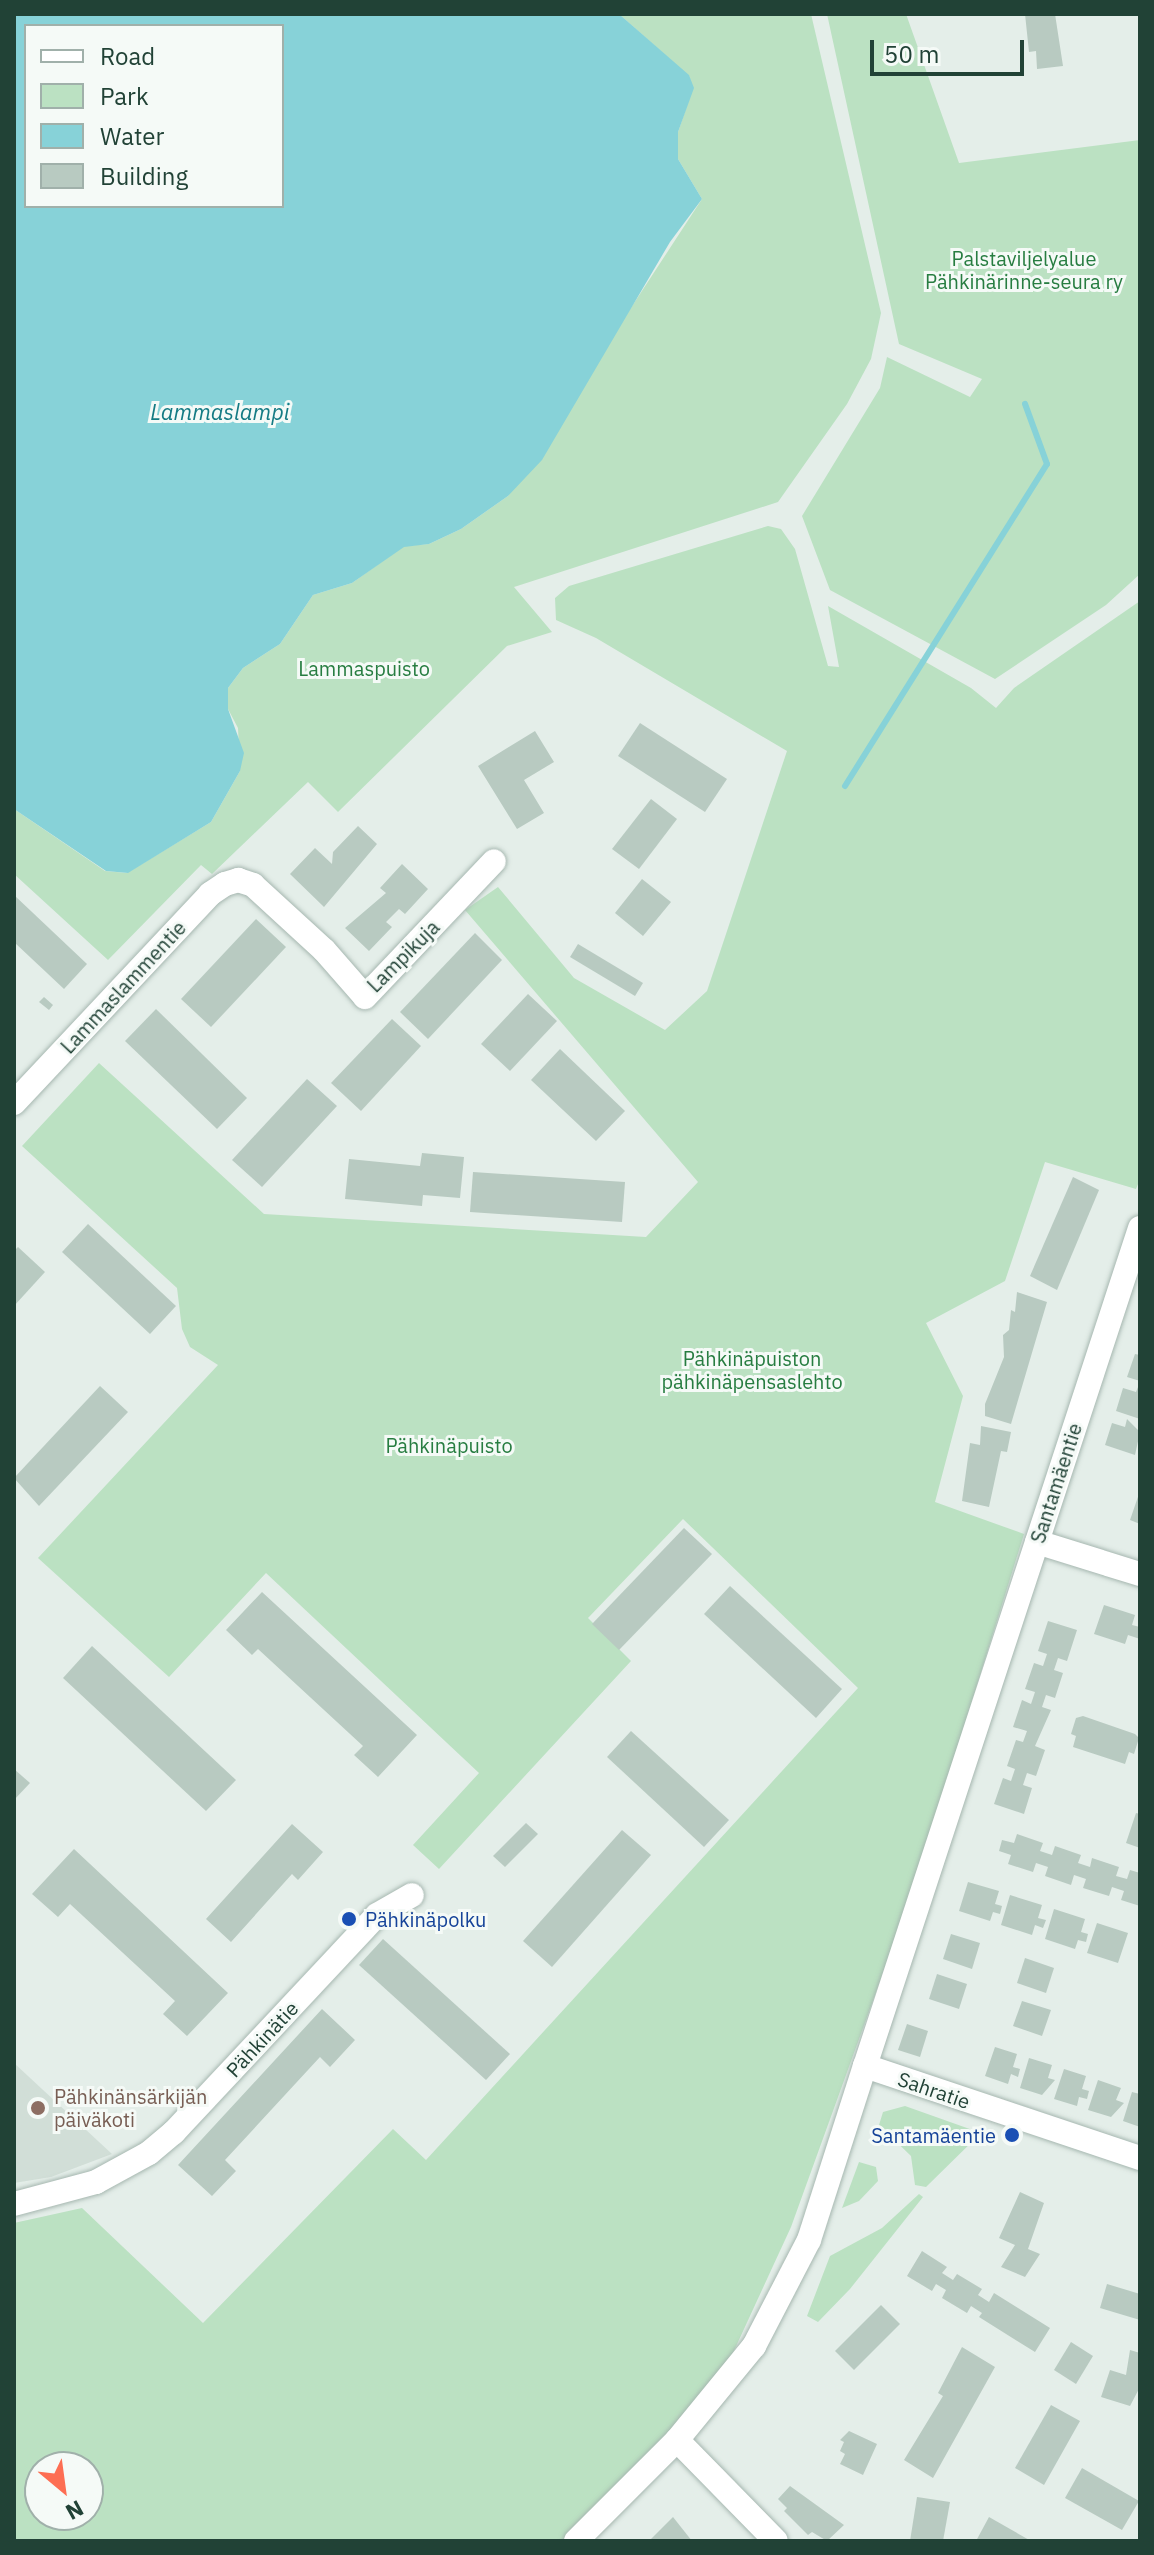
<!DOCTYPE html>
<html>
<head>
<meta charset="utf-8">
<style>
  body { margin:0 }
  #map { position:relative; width:1154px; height:2555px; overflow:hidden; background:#e4eee9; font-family:"IBM Plex Sans",sans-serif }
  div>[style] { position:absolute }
  .built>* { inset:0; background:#d1ded7 }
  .green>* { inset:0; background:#bbe1c2 }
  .water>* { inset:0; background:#87d2d8 }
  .stream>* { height:6px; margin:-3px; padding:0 3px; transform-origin:3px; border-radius:3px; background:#87d2d8 }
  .building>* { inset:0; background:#b8cac1 }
  .roads { filter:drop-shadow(0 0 2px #a6b7b0) drop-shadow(0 0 2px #a6b7b0) }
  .street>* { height:24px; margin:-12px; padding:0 12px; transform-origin:12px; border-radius:12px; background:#fff }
  .secondary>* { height:24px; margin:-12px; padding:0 12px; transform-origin:12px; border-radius:12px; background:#fff }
  .dots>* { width:22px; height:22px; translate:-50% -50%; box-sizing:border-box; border:4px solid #f5faf7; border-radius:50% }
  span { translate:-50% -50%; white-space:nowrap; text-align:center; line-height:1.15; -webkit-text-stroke:6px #f5faf7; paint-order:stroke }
  .park-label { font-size:20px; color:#277d41 }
  .street-label { font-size:20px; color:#214236 }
  .transit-label { font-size:20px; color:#164399 }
  .left { translate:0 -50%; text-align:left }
  .right { translate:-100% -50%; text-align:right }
  .education-label { font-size:20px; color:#785e54 }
  .water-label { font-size:22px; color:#157b84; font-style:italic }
  .frame { position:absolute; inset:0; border:16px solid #214236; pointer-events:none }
  .legend { position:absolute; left:24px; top:24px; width:260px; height:184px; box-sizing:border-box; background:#f5faf7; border:2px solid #a0b0aa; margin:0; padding:10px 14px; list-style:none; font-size:24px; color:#214236 }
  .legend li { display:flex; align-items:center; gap:16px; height:40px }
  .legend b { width:40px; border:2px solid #a0b0aa }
  .north { position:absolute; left:24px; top:2451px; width:80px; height:80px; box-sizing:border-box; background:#f5faf7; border:2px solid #a0b0aa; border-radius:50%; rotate:151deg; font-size:22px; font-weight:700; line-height:32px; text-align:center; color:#214236 }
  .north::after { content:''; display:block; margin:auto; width:28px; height:36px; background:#fd6e53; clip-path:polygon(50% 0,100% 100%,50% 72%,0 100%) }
  .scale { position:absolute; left:870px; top:40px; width:154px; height:36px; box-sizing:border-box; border:4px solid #214236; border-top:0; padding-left:10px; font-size:24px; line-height:28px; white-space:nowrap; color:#214236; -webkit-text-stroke:6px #f5faf7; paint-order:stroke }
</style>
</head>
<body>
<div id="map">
  <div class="built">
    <div style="clip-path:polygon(14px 2063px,112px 2154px,51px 2177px,14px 2183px)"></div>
  </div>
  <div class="green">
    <div style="clip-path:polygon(619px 14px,811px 14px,881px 313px,871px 359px,847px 404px,778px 502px,514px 587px,552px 632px,507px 646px,338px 812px,308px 782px,212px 874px,201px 865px,108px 960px,14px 874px,14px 809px,105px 871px,127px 873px,211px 822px,240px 771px,238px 728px,228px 709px,228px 688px,243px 668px,280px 644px,313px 595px,352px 583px,404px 546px,429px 544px,461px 529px,508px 496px,702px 199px,678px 159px,678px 132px,693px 88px,689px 76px)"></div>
    <div style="clip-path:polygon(827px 14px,906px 14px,959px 163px,1140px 140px,1140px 574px,1106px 605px,995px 679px,830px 590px,802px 516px,880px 388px,887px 357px,970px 397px,982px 379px,899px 344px)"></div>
    <div style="clip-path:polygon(evenodd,768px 526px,781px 529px,795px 549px,828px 666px,839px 667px,828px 606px,971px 688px,996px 708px,1014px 688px,1140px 601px,1140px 1179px,1136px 1189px,1045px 1162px,1005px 1281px,926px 1323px,963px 1396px,935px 1502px,1024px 1534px,914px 1887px,791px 2227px,732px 2355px,663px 2439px,562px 2541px,14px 2541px,14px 2223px,82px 2208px,203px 2323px,393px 2129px,426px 2160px,858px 1688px,683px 1519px,588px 1618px,631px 1661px,439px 1869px,413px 1845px,479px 1773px,266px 1573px,169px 1677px,38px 1558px,218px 1365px,190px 1347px,182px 1329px,177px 1288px,22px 1146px,99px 1063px,264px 1214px,646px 1237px,698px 1182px,465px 910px,498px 887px,574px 978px,665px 1030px,707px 991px,787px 751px,596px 638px,556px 620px,555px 598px,569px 586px,768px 526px,40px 2467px,88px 2467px,88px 2515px,40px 2515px,40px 2467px)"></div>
    <div style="clip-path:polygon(905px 2106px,981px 2133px,926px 2187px,915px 2185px,911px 2156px,879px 2125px,883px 2112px)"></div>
    <div style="clip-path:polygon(859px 2162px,876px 2167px,878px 2181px,859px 2201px,842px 2208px)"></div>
    <div style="clip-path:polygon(919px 2194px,923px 2197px,850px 2289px,818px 2322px,807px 2316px,830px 2256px,882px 2228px)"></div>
  </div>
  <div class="water">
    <div style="clip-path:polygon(evenodd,14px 14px,619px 14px,689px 75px,694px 88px,678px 132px,678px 159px,702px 199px,670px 242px,542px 460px,508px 496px,461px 529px,429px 544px,404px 547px,352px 583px,313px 595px,280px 644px,243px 668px,228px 688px,228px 709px,244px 753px,240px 771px,211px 822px,128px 873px,106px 871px,14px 809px,14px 14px,26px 26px,282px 26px,282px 206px,26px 206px,26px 26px)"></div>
  </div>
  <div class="stream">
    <div style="left:845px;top:786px;width:380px;rotate:-57.9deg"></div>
    <div style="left:1047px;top:464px;width:64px;rotate:-110.1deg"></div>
  </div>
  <div class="building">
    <div style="clip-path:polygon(1025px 14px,1055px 14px,1063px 66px,1037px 69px,1036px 51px,1029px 52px)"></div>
    <div style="clip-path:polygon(640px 723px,727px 779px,705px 812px,618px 756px)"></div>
    <div style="clip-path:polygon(535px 731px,554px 762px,524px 780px,544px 813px,517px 829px,478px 766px)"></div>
    <div style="clip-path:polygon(651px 799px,677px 819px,639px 869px,612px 849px)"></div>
    <div style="clip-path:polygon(358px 826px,377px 844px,324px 907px,290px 874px,315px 848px,332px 864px,333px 852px)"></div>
    <div style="clip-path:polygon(402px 864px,428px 889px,405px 914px,399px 909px,386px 922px,392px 927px,369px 951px,345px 928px,386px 893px,380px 888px)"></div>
    <div style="clip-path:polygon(642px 879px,671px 902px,643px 936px,615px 913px)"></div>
    <div style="clip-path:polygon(14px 895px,87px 964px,64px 989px,14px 942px)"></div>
    <div style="clip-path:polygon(256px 919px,286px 947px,211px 1027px,181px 999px)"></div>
    <div style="clip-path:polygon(475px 933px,502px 960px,428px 1039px,400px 1012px)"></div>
    <div style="clip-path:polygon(578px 944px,643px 983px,635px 996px,570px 957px)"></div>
    <div style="clip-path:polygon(528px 994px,557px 1021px,510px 1071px,481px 1044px)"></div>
    <div style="clip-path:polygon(44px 997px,53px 1005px,49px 1010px,39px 1002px)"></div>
    <div style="clip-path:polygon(156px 1009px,247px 1098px,217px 1129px,125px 1041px)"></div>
    <div style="clip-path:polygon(392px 1019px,421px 1046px,361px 1111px,331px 1083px)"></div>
    <div style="clip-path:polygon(560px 1049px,625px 1111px,596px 1141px,531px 1080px)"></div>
    <div style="clip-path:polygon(307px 1079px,337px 1106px,262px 1187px,232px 1160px)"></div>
    <div style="clip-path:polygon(422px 1153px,464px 1157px,460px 1198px,423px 1195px,422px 1206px,345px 1199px,349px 1159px,420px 1166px)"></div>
    <div style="clip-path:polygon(473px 1172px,625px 1182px,622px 1222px,470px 1212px)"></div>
    <div style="clip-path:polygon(1073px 1177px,1099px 1190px,1057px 1290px,1030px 1276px)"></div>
    <div style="clip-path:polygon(88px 1224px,176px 1306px,150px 1334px,62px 1252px)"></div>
    <div style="clip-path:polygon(18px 1247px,45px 1272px,14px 1306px,14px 1251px)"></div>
    <div style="clip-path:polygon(1017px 1292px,1047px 1302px,1011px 1424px,985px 1416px,985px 1404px,1004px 1357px,1003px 1335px,1009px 1330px,1011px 1310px,1015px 1312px)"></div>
    <div style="clip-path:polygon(1135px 1354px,1140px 1355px,1140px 1381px,1127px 1377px)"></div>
    <div style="clip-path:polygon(1140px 1382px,1140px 1419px,1116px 1411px,1123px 1388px,1136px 1392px)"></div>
    <div style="clip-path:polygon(100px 1386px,128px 1412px,39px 1506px,14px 1478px)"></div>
    <div style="clip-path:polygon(1127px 1419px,1140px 1432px,1135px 1455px,1105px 1445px,1112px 1423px,1125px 1427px)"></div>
    <div style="clip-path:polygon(981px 1426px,1011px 1432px,1007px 1452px,1001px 1451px,989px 1507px,962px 1501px,970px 1443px,980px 1445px)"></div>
    <div style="clip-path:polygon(1140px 1491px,1140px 1524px,1130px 1520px)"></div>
    <div style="clip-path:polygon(684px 1528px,712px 1554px,619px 1650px,592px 1624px)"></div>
    <div style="clip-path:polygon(730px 1586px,842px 1689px,816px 1718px,704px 1614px)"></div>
    <div style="clip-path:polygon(262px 1592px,417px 1735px,378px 1777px,354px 1755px,363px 1746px,258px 1649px,252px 1655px,226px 1630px)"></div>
    <div style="clip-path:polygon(1104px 1605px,1135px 1615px,1132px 1625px,1140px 1627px,1140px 1639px,1128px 1635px,1125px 1644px,1094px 1634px)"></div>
    <div style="clip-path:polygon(1048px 1621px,1077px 1630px,1067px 1661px,1058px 1658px,1054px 1670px,1063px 1673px,1055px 1698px,1046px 1695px,1042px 1707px,1051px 1710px,1035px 1746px,1045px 1750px,1036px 1776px,1027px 1773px,1023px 1785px,1032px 1788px,1024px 1814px,994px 1804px,1003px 1778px,1011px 1781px,1015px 1769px,1007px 1766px,1016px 1740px,1023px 1742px,1027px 1731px,1013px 1727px,1022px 1700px,1031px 1704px,1035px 1692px,1025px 1689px,1034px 1663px,1043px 1666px,1047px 1654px,1038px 1651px)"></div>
    <div style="clip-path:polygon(92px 1646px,236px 1780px,206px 1811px,63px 1678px)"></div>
    <div style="clip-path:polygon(1083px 1716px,1135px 1734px,1139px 1738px,1134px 1754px,1129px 1752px,1125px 1764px,1073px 1747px,1076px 1736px,1071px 1734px,1076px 1718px)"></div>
    <div style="clip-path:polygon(631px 1731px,729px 1820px,704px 1847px,607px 1757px)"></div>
    <div style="clip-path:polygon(14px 1769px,30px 1783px,14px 1800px)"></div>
    <div style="clip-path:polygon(1136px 1813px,1140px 1814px,1140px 1848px,1126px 1843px)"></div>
    <div style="clip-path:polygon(526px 1823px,538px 1834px,505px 1867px,493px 1856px)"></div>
    <div style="clip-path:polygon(292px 1824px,323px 1852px,298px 1880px,292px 1874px,231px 1942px,206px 1919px)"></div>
    <div style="clip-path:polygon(622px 1830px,651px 1855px,552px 1967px,523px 1941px)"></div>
    <div style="clip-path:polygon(1017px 1834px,1043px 1843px,1040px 1851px,1052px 1855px,1055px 1846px,1081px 1855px,1078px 1863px,1090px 1867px,1092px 1858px,1119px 1867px,1116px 1876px,1127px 1879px,1130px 1870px,1140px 1873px,1140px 1906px,1121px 1900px,1124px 1891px,1112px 1887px,1109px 1896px,1083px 1888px,1086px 1879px,1074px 1875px,1071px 1885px,1045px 1876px,1048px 1867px,1036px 1863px,1033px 1872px,1008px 1864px,1011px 1855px,999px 1851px,1002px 1840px,1014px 1843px)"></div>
    <div style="clip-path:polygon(74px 1849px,228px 1993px,187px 2036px,163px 2014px,175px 2001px,70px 1904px,58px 1917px,32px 1894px)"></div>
    <div style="clip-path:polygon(968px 1882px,999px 1891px,995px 1904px,1002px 1906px,1000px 1914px,993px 1912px,990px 1921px,959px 1911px)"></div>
    <div style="clip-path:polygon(1010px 1895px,1042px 1905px,1038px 1918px,1046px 1920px,1043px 1928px,1035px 1925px,1032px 1935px,1001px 1925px)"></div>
    <div style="clip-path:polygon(1054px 1909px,1085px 1919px,1081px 1932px,1088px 1934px,1086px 1942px,1078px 1940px,1075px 1949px,1045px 1939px)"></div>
    <div style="clip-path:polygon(1097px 1923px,1128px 1933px,1118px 1963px,1087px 1953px)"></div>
    <div style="clip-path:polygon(951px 1934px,980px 1943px,972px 1969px,943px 1959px)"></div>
    <div style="clip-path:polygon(383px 1939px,510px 2054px,486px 2080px,359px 1965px)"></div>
    <div style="clip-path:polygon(1025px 1958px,1054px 1968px,1046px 1993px,1017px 1983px)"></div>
    <div style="clip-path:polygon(937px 1974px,967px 1984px,959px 2009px,929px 1999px)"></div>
    <div style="clip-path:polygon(1022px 2001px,1051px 2010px,1042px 2036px,1013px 2026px)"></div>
    <div style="clip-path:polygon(322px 2009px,355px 2040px,330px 2067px,320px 2057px,225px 2160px,236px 2171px,212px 2196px,178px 2165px)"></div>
    <div style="clip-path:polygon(907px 2024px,928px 2031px,920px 2057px,898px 2050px)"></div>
    <div style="clip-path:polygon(995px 2047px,1017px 2054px,1013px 2067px,1020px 2069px,1018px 2077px,1011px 2074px,1008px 2084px,985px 2076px)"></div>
    <div style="clip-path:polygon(1029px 2058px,1052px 2065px,1048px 2078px,1055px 2080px,1042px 2095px,1020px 2088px)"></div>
    <div style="clip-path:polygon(1064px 2069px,1086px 2076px,1082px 2089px,1089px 2091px,1087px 2099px,1079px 2097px,1077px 2106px,1054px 2099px)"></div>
    <div style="clip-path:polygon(1098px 2080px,1121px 2088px,1116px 2100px,1124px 2103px,1111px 2117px,1088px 2110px)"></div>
    <div style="clip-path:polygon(1132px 2092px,1140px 2094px,1140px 2127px,1123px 2121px)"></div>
    <div style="clip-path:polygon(1020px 2192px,1044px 2203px,1028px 2249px,1040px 2254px,1025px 2277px,1001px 2267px,1015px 2245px,999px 2238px)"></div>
    <div style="clip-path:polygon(922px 2251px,947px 2267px,942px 2273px,953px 2280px,957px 2274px,982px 2289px,978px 2295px,989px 2302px,994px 2293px,1050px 2328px,1035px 2352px,979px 2317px,982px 2313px,971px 2306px,967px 2313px,942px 2298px,946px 2290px,936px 2284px,932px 2291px,907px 2276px)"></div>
    <div style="clip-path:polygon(1107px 2284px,1140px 2294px,1140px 2320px,1100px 2308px)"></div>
    <div style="clip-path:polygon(881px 2305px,900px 2324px,854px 2370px,835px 2351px)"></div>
    <div style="clip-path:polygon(1071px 2342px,1093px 2356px,1076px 2384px,1054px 2370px)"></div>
    <div style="clip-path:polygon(962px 2347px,995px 2367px,933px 2478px,904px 2460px,943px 2396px,938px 2393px)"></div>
    <div style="clip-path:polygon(1130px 2350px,1140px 2353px,1140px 2387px,1130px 2406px,1101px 2397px,1110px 2370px,1126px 2375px)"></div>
    <div style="clip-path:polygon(1051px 2405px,1080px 2421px,1044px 2485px,1015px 2468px)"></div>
    <div style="clip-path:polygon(849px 2431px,877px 2444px,863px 2475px,840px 2464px,845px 2454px,840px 2451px,844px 2442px,840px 2440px)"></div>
    <div style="clip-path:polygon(1082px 2468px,1139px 2501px,1122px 2530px,1065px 2498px)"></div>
    <div style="clip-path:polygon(790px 2486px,844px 2525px,827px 2541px,812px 2532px,808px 2535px,784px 2511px,787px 2508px,778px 2499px)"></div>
    <div style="clip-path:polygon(917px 2497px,950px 2502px,943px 2541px,910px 2541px)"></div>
    <div style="clip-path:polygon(673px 2517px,692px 2541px,649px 2541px)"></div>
    <div style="clip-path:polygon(989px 2517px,1031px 2541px,976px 2541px)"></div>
  </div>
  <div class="roads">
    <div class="street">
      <div style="left:14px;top:1103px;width:287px;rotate:-46.8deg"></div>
      <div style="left:210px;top:894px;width:18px;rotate:-34deg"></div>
      <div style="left:225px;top:884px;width:14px;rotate:-17deg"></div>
      <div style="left:238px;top:880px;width:16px;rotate:18deg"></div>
      <div style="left:253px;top:885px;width:96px;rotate:42.5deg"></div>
      <div style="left:324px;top:950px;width:62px;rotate:48.9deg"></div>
      <div style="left:365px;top:997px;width:187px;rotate:-46.5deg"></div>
      <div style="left:1037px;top:1542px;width:108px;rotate:17.3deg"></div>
      <div style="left:865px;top:2066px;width:882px;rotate:-71.83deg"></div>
      <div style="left:14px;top:2204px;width:85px;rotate:-15deg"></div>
      <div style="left:96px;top:2182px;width:60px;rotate:-28.7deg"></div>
      <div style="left:149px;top:2153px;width:33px;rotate:-40deg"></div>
      <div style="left:174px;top:2132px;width:297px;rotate:-46.9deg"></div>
      <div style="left:377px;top:1915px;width:40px;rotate:-29.7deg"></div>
      <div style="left:677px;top:2440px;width:141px;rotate:45.6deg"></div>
    </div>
    <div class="secondary">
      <div style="left:576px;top:2541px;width:143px;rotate:-45deg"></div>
      <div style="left:677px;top:2440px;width:122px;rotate:-50.7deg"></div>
      <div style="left:754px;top:2346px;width:119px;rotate:-62.6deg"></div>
      <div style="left:809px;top:2240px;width:183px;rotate:-72.2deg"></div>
      <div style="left:865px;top:2066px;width:290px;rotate:18.5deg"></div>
    </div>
  </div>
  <div class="dots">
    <div style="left:349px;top:1919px;background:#1a4fb4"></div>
    <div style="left:38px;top:2108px;background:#8d6e63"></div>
    <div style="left:1012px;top:2135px;background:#1a4fb4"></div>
  </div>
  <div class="park-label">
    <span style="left:1024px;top:270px">Palstaviljelyalue<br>Pähkinärinne-seura ry</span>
    <span style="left:364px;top:668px">Lammaspuisto</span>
    <span style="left:752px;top:1370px">Pähkinäpuiston<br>pähkinäpensaslehto</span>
    <span style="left:449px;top:1445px">Pähkinäpuisto</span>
  </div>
  <div class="street-label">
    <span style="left:403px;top:956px;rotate:-45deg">Lampikuja</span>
    <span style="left:123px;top:987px;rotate:-47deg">Lammaslammentie</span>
    <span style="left:1056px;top:1483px;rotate:-72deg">Santamäentie</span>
    <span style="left:262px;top:2039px;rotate:-47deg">Pähkinätie</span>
    <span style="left:934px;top:2090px;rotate:19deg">Sahratie</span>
  </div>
  <div class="transit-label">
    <span class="left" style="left:365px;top:1919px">Pähkinäpolku</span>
    <span class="right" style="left:996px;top:2135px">Santamäentie</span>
  </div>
  <div class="education-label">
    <span class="left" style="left:54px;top:2108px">Pähkinänsärkijän<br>päiväkoti</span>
  </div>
  <div class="water-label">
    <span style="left:220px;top:412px">Lammaslampi</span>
  </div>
  <div class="frame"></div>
  <ul class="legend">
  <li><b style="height:10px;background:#fff"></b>Road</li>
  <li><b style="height:22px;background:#bbe1c2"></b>Park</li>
  <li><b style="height:22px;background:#87d2d8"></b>Water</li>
  <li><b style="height:22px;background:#b8cac1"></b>Building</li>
  </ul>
  <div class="north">N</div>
  <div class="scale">50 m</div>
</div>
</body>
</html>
